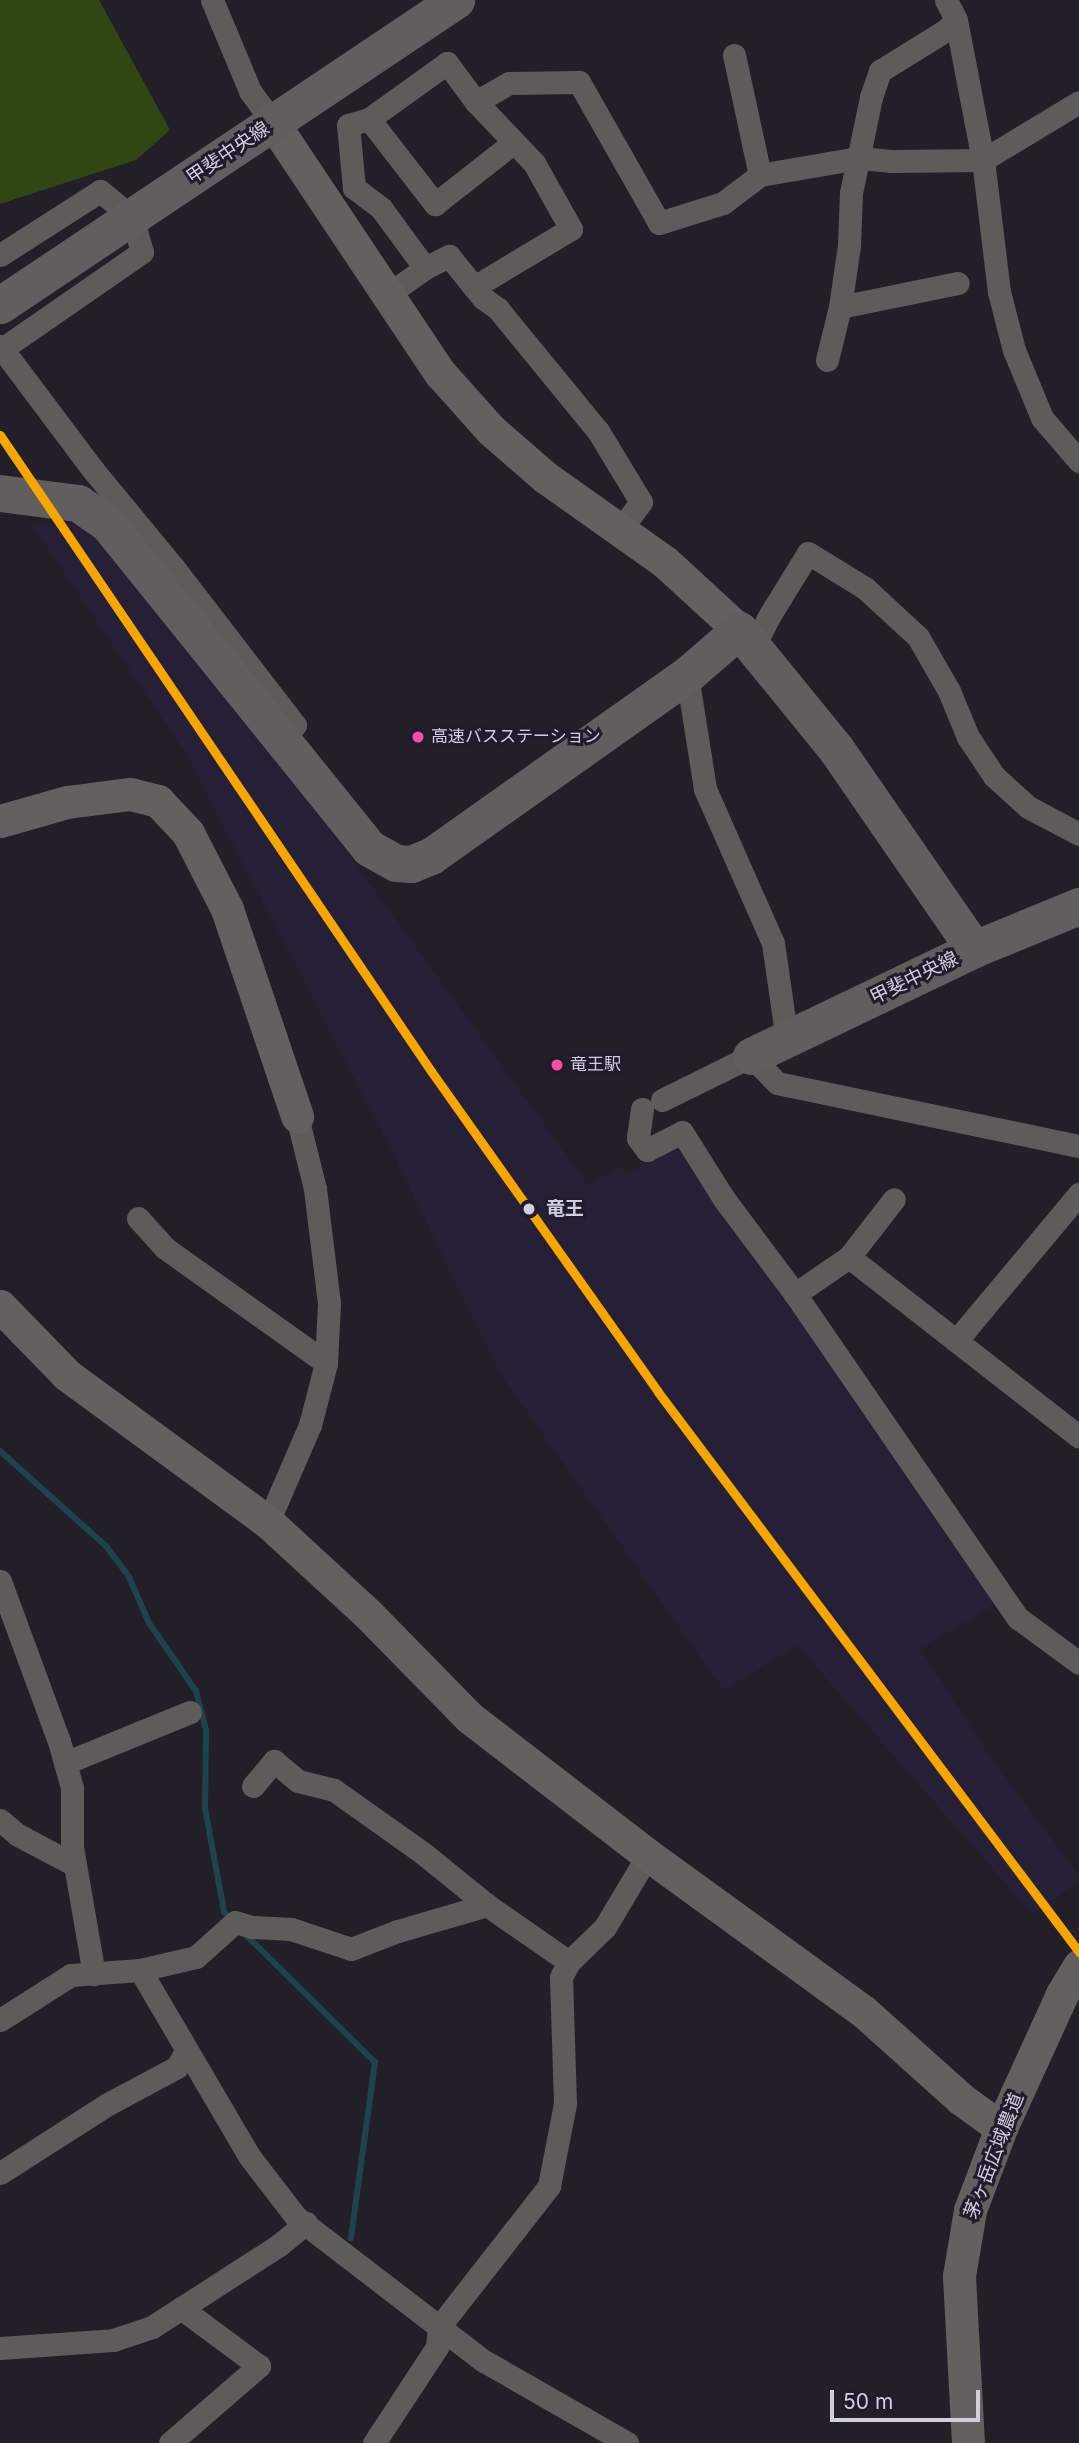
<!DOCTYPE html>
<html>
<head>
<meta charset="utf-8">
<style>
  body { margin:0 }
  #map { position:relative; width:1079px; height:2443px; overflow:hidden; background:#221f29; font-family:Inter,"Noto Sans JP",sans-serif }
  div>[style] { position:absolute }
  .built>* { inset:0; background:#262036 }
  .green>* { inset:0; background:#324613 }
  .stream>* { height:6px; margin:-3px; padding:0 3px; transform-origin:3px; border-radius:3px; background:#1d444c }
  .street>* { height:23px; margin:-11.5px; padding:0 11.5px; transform-origin:11.5px; border-radius:11.5px; background:#5e5c5b }
  .secondary>* { height:33px; margin:-16.5px; padding:0 16.5px; transform-origin:16.5px; border-radius:16.5px; background:#63605f }
  .primary>* { height:37px; margin:-18.5px; padding:0 18.5px; transform-origin:18.5px; border-radius:18.5px; background:#615e5f }
  .rail-1>* { height:9px; margin:-4.5px; padding:0 4.5px; transform-origin:4.5px; border-radius:4.5px; background:#f7a600 }
  .dots>* { width:19px; height:19px; translate:-50% -50%; box-sizing:border-box; border:4px solid #201b2d; border-radius:50% }
  span { translate:-50% -50%; white-space:nowrap; text-align:center; line-height:1.15; -webkit-text-stroke:6px #201b2d; paint-order:stroke }
  .bus-label { font-size:17px; color:#d2cfdc }
  .left { translate:0 -50%; text-align:left }
  .street-label { font-size:19px; color:#d2cfdc }
  .stop-label { font-size:19px; color:#d2cfdc; font-weight:700 }
  .scale { position:absolute; left:830px; top:2390px; width:150px; height:32px; box-sizing:border-box; border:4px solid #d2cfdc; border-top:0; padding-left:9px; font-size:21px; line-height:24px; white-space:nowrap; color:#d2cfdc; -webkit-text-stroke:5px #201b2d; paint-order:stroke }
</style>
</head>
<body>
<div id="map">
  <div class="built">
    <div style="clip-path:polygon(89px 522px,305px 794px,589px 1186px,620px 1166px,626px 1175px,681px 1140px,995px 1605px,920px 1649px,996px 1765px,1079px 1875px,1079px 1881px,1033px 1915px,797px 1645px,724px 1691px,499px 1372px,387px 1141px,185px 752px,32px 525px)"></div>
  </div>
  <div class="green">
    <div style="clip-path:polygon(0 0,99px 0,170px 130px,136px 160px,0 204px)"></div>
  </div>
  <div class="stream">
    <div style="left:0;top:1451px;width:142px;rotate:41.9deg"></div>
    <div style="left:106px;top:1546px;width:39px;rotate:53deg"></div>
    <div style="left:129px;top:1577px;width:50px;rotate:66.5deg"></div>
    <div style="left:149px;top:1623px;width:83px;rotate:55.3deg"></div>
    <div style="left:196px;top:1691px;width:40px;rotate:75.6deg"></div>
    <div style="left:206px;top:1730px;width:78px;rotate:90.7deg"></div>
    <div style="left:205px;top:1808px;width:106px;rotate:79.6deg"></div>
    <div style="left:224px;top:1912px;width:10px;rotate:45deg"></div>
    <div style="left:246px;top:1935px;width:181px;rotate:44.6deg"></div>
    <div style="left:375px;top:2062px;width:178px;rotate:97.8deg"></div>
  </div>
  <div class="street">
    <div style="left:212px;top:0;width:99px;rotate:67.3deg"></div>
    <div style="left:250px;top:91px;width:39px;rotate:54deg"></div>
    <div style="left:946px;top:0;width:22px;rotate:63deg"></div>
    <div style="left:956px;top:20px;width:143px;rotate:79.1deg"></div>
    <div style="left:983px;top:160px;width:133px;rotate:83.1deg"></div>
    <div style="left:999px;top:292px;width:60px;rotate:75.5deg"></div>
    <div style="left:1014px;top:350px;width:74px;rotate:67.6deg"></div>
    <div style="left:1042px;top:418px;width:57px;rotate:49.3deg"></div>
    <div style="left:734px;top:55px;width:123px;rotate:77.8deg"></div>
    <div style="left:369px;top:119px;width:108px;rotate:52.2deg"></div>
    <div style="left:435px;top:204px;width:100px;rotate:-38.1deg"></div>
    <div style="left:0;top:255px;width:119px;rotate:-32.6deg"></div>
    <div style="left:100px;top:191px;width:41px;rotate:39.1deg"></div>
    <div style="left:132px;top:217px;width:36px;rotate:74deg"></div>
    <div style="left:142px;top:252px;width:170px;rotate:145.3deg"></div>
    <div style="left:425px;top:268px;width:74px;rotate:-126.3deg"></div>
    <div style="left:381px;top:208px;width:34px;rotate:-143deg"></div>
    <div style="left:354px;top:188px;width:63px;rotate:-95.4deg"></div>
    <div style="left:348px;top:125px;width:22px;rotate:-16deg"></div>
    <div style="left:369px;top:119px;width:96px;rotate:-35.7deg"></div>
    <div style="left:447px;top:63px;width:49px;rotate:53.4deg"></div>
    <div style="left:476px;top:102px;width:38px;rotate:-30deg"></div>
    <div style="left:509px;top:83px;width:70px;rotate:-0.8deg"></div>
    <div style="left:579px;top:82px;width:162px;rotate:60.4deg"></div>
    <div style="left:659px;top:223px;width:67px;rotate:-17.4deg"></div>
    <div style="left:723px;top:203px;width:46px;rotate:-37.1deg"></div>
    <div style="left:760px;top:175px;width:99px;rotate:-9.8deg"></div>
    <div style="left:858px;top:158px;width:33px;rotate:5deg"></div>
    <div style="left:891px;top:161px;width:92px;rotate:-0.6deg"></div>
    <div style="left:983px;top:160px;width:112px;rotate:-31.1deg"></div>
    <div style="left:474px;top:287px;width:113px;rotate:-30.9deg"></div>
    <div style="left:571px;top:229px;width:76px;rotate:-119.3deg"></div>
    <div style="left:534px;top:163px;width:84px;rotate:-133.6deg"></div>
    <div style="left:387px;top:295px;width:47px;rotate:-35.4deg"></div>
    <div style="left:425px;top:268px;width:27px;rotate:-27deg"></div>
    <div style="left:449px;top:256px;width:54px;rotate:51deg"></div>
    <div style="left:483px;top:298px;width:19px;rotate:36deg"></div>
    <div style="left:498px;top:309px;width:158px;rotate:50.7deg"></div>
    <div style="left:598px;top:431px;width:83px;rotate:58.8deg"></div>
    <div style="left:641px;top:502px;width:38px;rotate:127deg"></div>
    <div style="left:840px;top:307px;width:120px;rotate:-11.5deg"></div>
    <div style="left:0;top:346px;width:156px;rotate:53.1deg"></div>
    <div style="left:94px;top:471px;width:126px;rotate:50.5deg"></div>
    <div style="left:174px;top:568px;width:198px;rotate:52.4deg"></div>
    <div style="left:295px;top:725px;width:18px;rotate:139deg"></div>
    <div style="left:827px;top:360px;width:55px;rotate:-76.2deg"></div>
    <div style="left:840px;top:307px;width:63px;rotate:-81.7deg"></div>
    <div style="left:849px;top:245px;width:52px;rotate:-87.8deg"></div>
    <div style="left:851px;top:193px;width:98px;rotate:-78.2deg"></div>
    <div style="left:871px;top:97px;width:28px;rotate:-71deg"></div>
    <div style="left:880px;top:71px;width:78px;rotate:-31.8deg"></div>
    <div style="left:946px;top:30px;width:14px;rotate:-45deg"></div>
    <div style="left:754px;top:646px;width:31px;rotate:-63deg"></div>
    <div style="left:768px;top:618px;width:76px;rotate:-58.4deg"></div>
    <div style="left:808px;top:553px;width:67px;rotate:31.6deg"></div>
    <div style="left:865px;top:588px;width:72px;rotate:42.8deg"></div>
    <div style="left:918px;top:637px;width:62px;rotate:60.1deg"></div>
    <div style="left:949px;top:691px;width:50px;rotate:67.6deg"></div>
    <div style="left:968px;top:737px;width:47px;rotate:56.3deg"></div>
    <div style="left:994px;top:776px;width:46px;rotate:42.4deg"></div>
    <div style="left:1028px;top:807px;width:58px;rotate:27.9deg"></div>
    <div style="left:687px;top:675px;width:115px;rotate:81deg"></div>
    <div style="left:705px;top:789px;width:168px;rotate:66.2deg"></div>
    <div style="left:773px;top:943px;width:98px;rotate:81.8deg"></div>
    <div style="left:662px;top:1100px;width:99px;rotate:-26.3deg"></div>
    <div style="left:751px;top:1056px;width:37px;rotate:46deg"></div>
    <div style="left:777px;top:1083px;width:309px;rotate:11.8deg"></div>
    <div style="left:642px;top:1109px;width:29px;rotate:98deg"></div>
    <div style="left:638px;top:1138px;width:15px;rotate:53deg"></div>
    <div style="left:647px;top:1150px;width:39px;rotate:-27deg"></div>
    <div style="left:682px;top:1132px;width:79px;rotate:57.9deg"></div>
    <div style="left:724px;top:1199px;width:119px;rotate:53.2deg"></div>
    <div style="left:795px;top:1294px;width:393px;rotate:55.5deg"></div>
    <div style="left:1018px;top:1618px;width:76px;rotate:36.4deg"></div>
    <div style="left:138px;top:1218px;width:40px;rotate:48deg"></div>
    <div style="left:165px;top:1248px;width:198px;rotate:35.5deg"></div>
    <div style="left:849px;top:1257px;width:73px;rotate:-52.2deg"></div>
    <div style="left:795px;top:1294px;width:65px;rotate:-34.4deg"></div>
    <div style="left:849px;top:1257px;width:292px;rotate:38deg"></div>
    <div style="left:956px;top:1341px;width:192px;rotate:-50.1deg"></div>
    <div style="left:268px;top:1522px;width:106px;rotate:-66.6deg"></div>
    <div style="left:310px;top:1425px;width:64px;rotate:-75.5deg"></div>
    <div style="left:326px;top:1363px;width:60px;rotate:-87.1deg"></div>
    <div style="left:329px;top:1303px;width:115px;rotate:-97deg"></div>
    <div style="left:315px;top:1189px;width:75px;rotate:-103.9deg"></div>
    <div style="left:0;top:1581px;width:171px;rotate:69.8deg"></div>
    <div style="left:59px;top:1741px;width:49px;rotate:74.5deg"></div>
    <div style="left:72px;top:1788px;width:59px;rotate:90deg"></div>
    <div style="left:72px;top:1847px;width:129px;rotate:80.2deg"></div>
    <div style="left:65px;top:1763px;width:135px;rotate:-22.2deg"></div>
    <div style="left:253px;top:1786px;width:33px;rotate:-50deg"></div>
    <div style="left:274px;top:1761px;width:31px;rotate:40deg"></div>
    <div style="left:298px;top:1781px;width:37px;rotate:14deg"></div>
    <div style="left:334px;top:1790px;width:110px;rotate:35.4deg"></div>
    <div style="left:424px;top:1854px;width:81px;rotate:39deg"></div>
    <div style="left:0;top:1820px;width:23px;rotate:40deg"></div>
    <div style="left:18px;top:1835px;width:64px;rotate:27.8deg"></div>
    <div style="left:140px;top:1970px;width:216px;rotate:59.6deg"></div>
    <div style="left:249px;top:2156px;width:77px;rotate:52.4deg"></div>
    <div style="left:296px;top:2217px;width:237px;rotate:37.5deg"></div>
    <div style="left:484px;top:2361px;width:165px;rotate:29.8deg"></div>
    <div style="left:0;top:2020px;width:84px;rotate:-32.4deg"></div>
    <div style="left:71px;top:1975px;width:69px;rotate:-4.1deg"></div>
    <div style="left:140px;top:1970px;width:57px;rotate:-13.1deg"></div>
    <div style="left:196px;top:1957px;width:52px;rotate:-41.9deg"></div>
    <div style="left:235px;top:1922px;width:18px;rotate:16deg"></div>
    <div style="left:252px;top:1927px;width:39px;rotate:3deg"></div>
    <div style="left:291px;top:1929px;width:63px;rotate:18.4deg"></div>
    <div style="left:351px;top:1949px;width:50px;rotate:-21deg"></div>
    <div style="left:398px;top:1931px;width:93px;rotate:-16.3deg"></div>
    <div style="left:487px;top:1905px;width:100px;rotate:34.8deg"></div>
    <div style="left:0;top:2173px;width:128px;rotate:-32.6deg"></div>
    <div style="left:108px;top:2104px;width:78px;rotate:-28.2deg"></div>
    <div style="left:177px;top:2067px;width:18px;rotate:-61deg"></div>
    <div style="left:0;top:2348px;width:113px;rotate:-4deg"></div>
    <div style="left:113px;top:2340px;width:41px;rotate:-18.4deg"></div>
    <div style="left:152px;top:2327px;width:151px;rotate:-32.8deg"></div>
    <div style="left:279px;top:2245px;width:35px;rotate:-39deg"></div>
    <div style="left:170px;top:2443px;width:118px;rotate:-40.9deg"></div>
    <div style="left:259px;top:2366px;width:97px;rotate:-143.4deg"></div>
    <div style="left:374px;top:2443px;width:115px;rotate:-56.7deg"></div>
    <div style="left:437px;top:2347px;width:20px;rotate:-84deg"></div>
    <div style="left:439px;top:2327px;width:179px;rotate:-52deg"></div>
    <div style="left:549px;top:2186px;width:84px;rotate:-79deg"></div>
    <div style="left:565px;top:2104px;width:127px;rotate:-91.8deg"></div>
    <div style="left:561px;top:1977px;width:17px;rotate:-62deg"></div>
    <div style="left:569px;top:1962px;width:50px;rotate:-44.2deg"></div>
    <div style="left:605px;top:1927px;width:84px;rotate:-59.2deg"></div>
  </div>
  <div class="secondary">
    <div style="left:273px;top:123px;width:301px;rotate:56.3deg"></div>
    <div style="left:440px;top:373px;width:76px;rotate:48.2deg"></div>
    <div style="left:491px;top:430px;width:72px;rotate:41deg"></div>
    <div style="left:545px;top:477px;width:147px;rotate:35.3deg"></div>
    <div style="left:665px;top:562px;width:100px;rotate:42.6deg"></div>
    <div style="left:0;top:821px;width:70px;rotate:-15.8deg"></div>
    <div style="left:67px;top:802px;width:64px;rotate:-7.2deg"></div>
    <div style="left:130px;top:794px;width:29px;rotate:14deg"></div>
    <div style="left:158px;top:801px;width:44px;rotate:46.8deg"></div>
    <div style="left:188px;top:833px;width:85px;rotate:62.8deg"></div>
    <div style="left:227px;top:909px;width:219px;rotate:71.3deg"></div>
    <div style="left:0;top:1306px;width:96px;rotate:45.8deg"></div>
    <div style="left:67px;top:1375px;width:249px;rotate:36.2deg"></div>
    <div style="left:268px;top:1522px;width:136px;rotate:42.6deg"></div>
    <div style="left:368px;top:1614px;width:146px;rotate:45.6deg"></div>
    <div style="left:470px;top:1718px;width:225px;rotate:37.6deg"></div>
    <div style="left:648px;top:1855px;width:266px;rotate:36deg"></div>
    <div style="left:863px;top:2011px;width:132px;rotate:41.9deg"></div>
    <div style="left:961px;top:2099px;width:49px;rotate:35.9deg"></div>
    <div style="left:968px;top:2443px;width:167px;rotate:-93.1deg"></div>
    <div style="left:959px;top:2276px;width:67px;rotate:-80.5deg"></div>
    <div style="left:970px;top:2210px;width:88px;rotate:-69.3deg"></div>
    <div style="left:1001px;top:2128px;width:147px;rotate:-65.5deg"></div>
    <div style="left:1062px;top:1994px;width:33px;rotate:-59deg"></div>
  </div>
  <div class="primary">
    <div style="left:0;top:305px;width:549px;rotate:-33.78deg"></div>
    <div style="left:0;top:493px;width:79px;rotate:7.3deg"></div>
    <div style="left:78px;top:503px;width:35px;rotate:35deg"></div>
    <div style="left:107px;top:523px;width:417px;rotate:51.1deg"></div>
    <div style="left:369px;top:848px;width:31px;rotate:29deg"></div>
    <div style="left:396px;top:863px;width:15px;rotate:4deg"></div>
    <div style="left:411px;top:864px;width:22px;rotate:-22deg"></div>
    <div style="left:431px;top:856px;width:314px;rotate:-35.3deg"></div>
    <div style="left:687px;top:675px;width:69px;rotate:-40.9deg"></div>
    <div style="left:739px;top:630px;width:154px;rotate:50.8deg"></div>
    <div style="left:836px;top:749px;width:243px;rotate:55.4deg"></div>
    <div style="left:751px;top:1056px;width:247px;rotate:-25.6deg"></div>
    <div style="left:974px;top:949px;width:113px;rotate:-22.3deg"></div>
  </div>
  <div class="rail-1">
    <div style="left:0;top:435px;width:768px;rotate:55.88deg"></div>
    <div style="left:431px;top:1071px;width:393px;rotate:54.7deg"></div>
    <div style="left:658px;top:1392px;width:701px;rotate:53.06deg"></div>
  </div>
  <div class="dots">
    <div style="left:418px;top:737px;background:#f54da8"></div>
    <div style="left:557px;top:1065px;background:#f54da8"></div>
    <div style="left:529px;top:1209px;background:#d2cfdc"></div>
  </div>
  <div class="bus-label">
    <span class="left" style="left:431px;top:737px">高速バスステーション</span>
    <span class="left" style="left:570px;top:1065px">竜王駅</span>
  </div>
  <div class="street-label">
    <span style="left:228px;top:153px;rotate:-34deg">甲斐中央線</span>
    <span style="left:914px;top:978px;rotate:-26deg">甲斐中央線</span>
    <span style="left:994px;top:2156px;rotate:-69deg">茅ヶ岳広域農道</span>
  </div>
  <div class="stop-label">
    <span class="left" style="left:546px;top:1209px">竜王</span>
  </div>
  <div class="scale">50 m</div>
</div>
</body>
</html>
